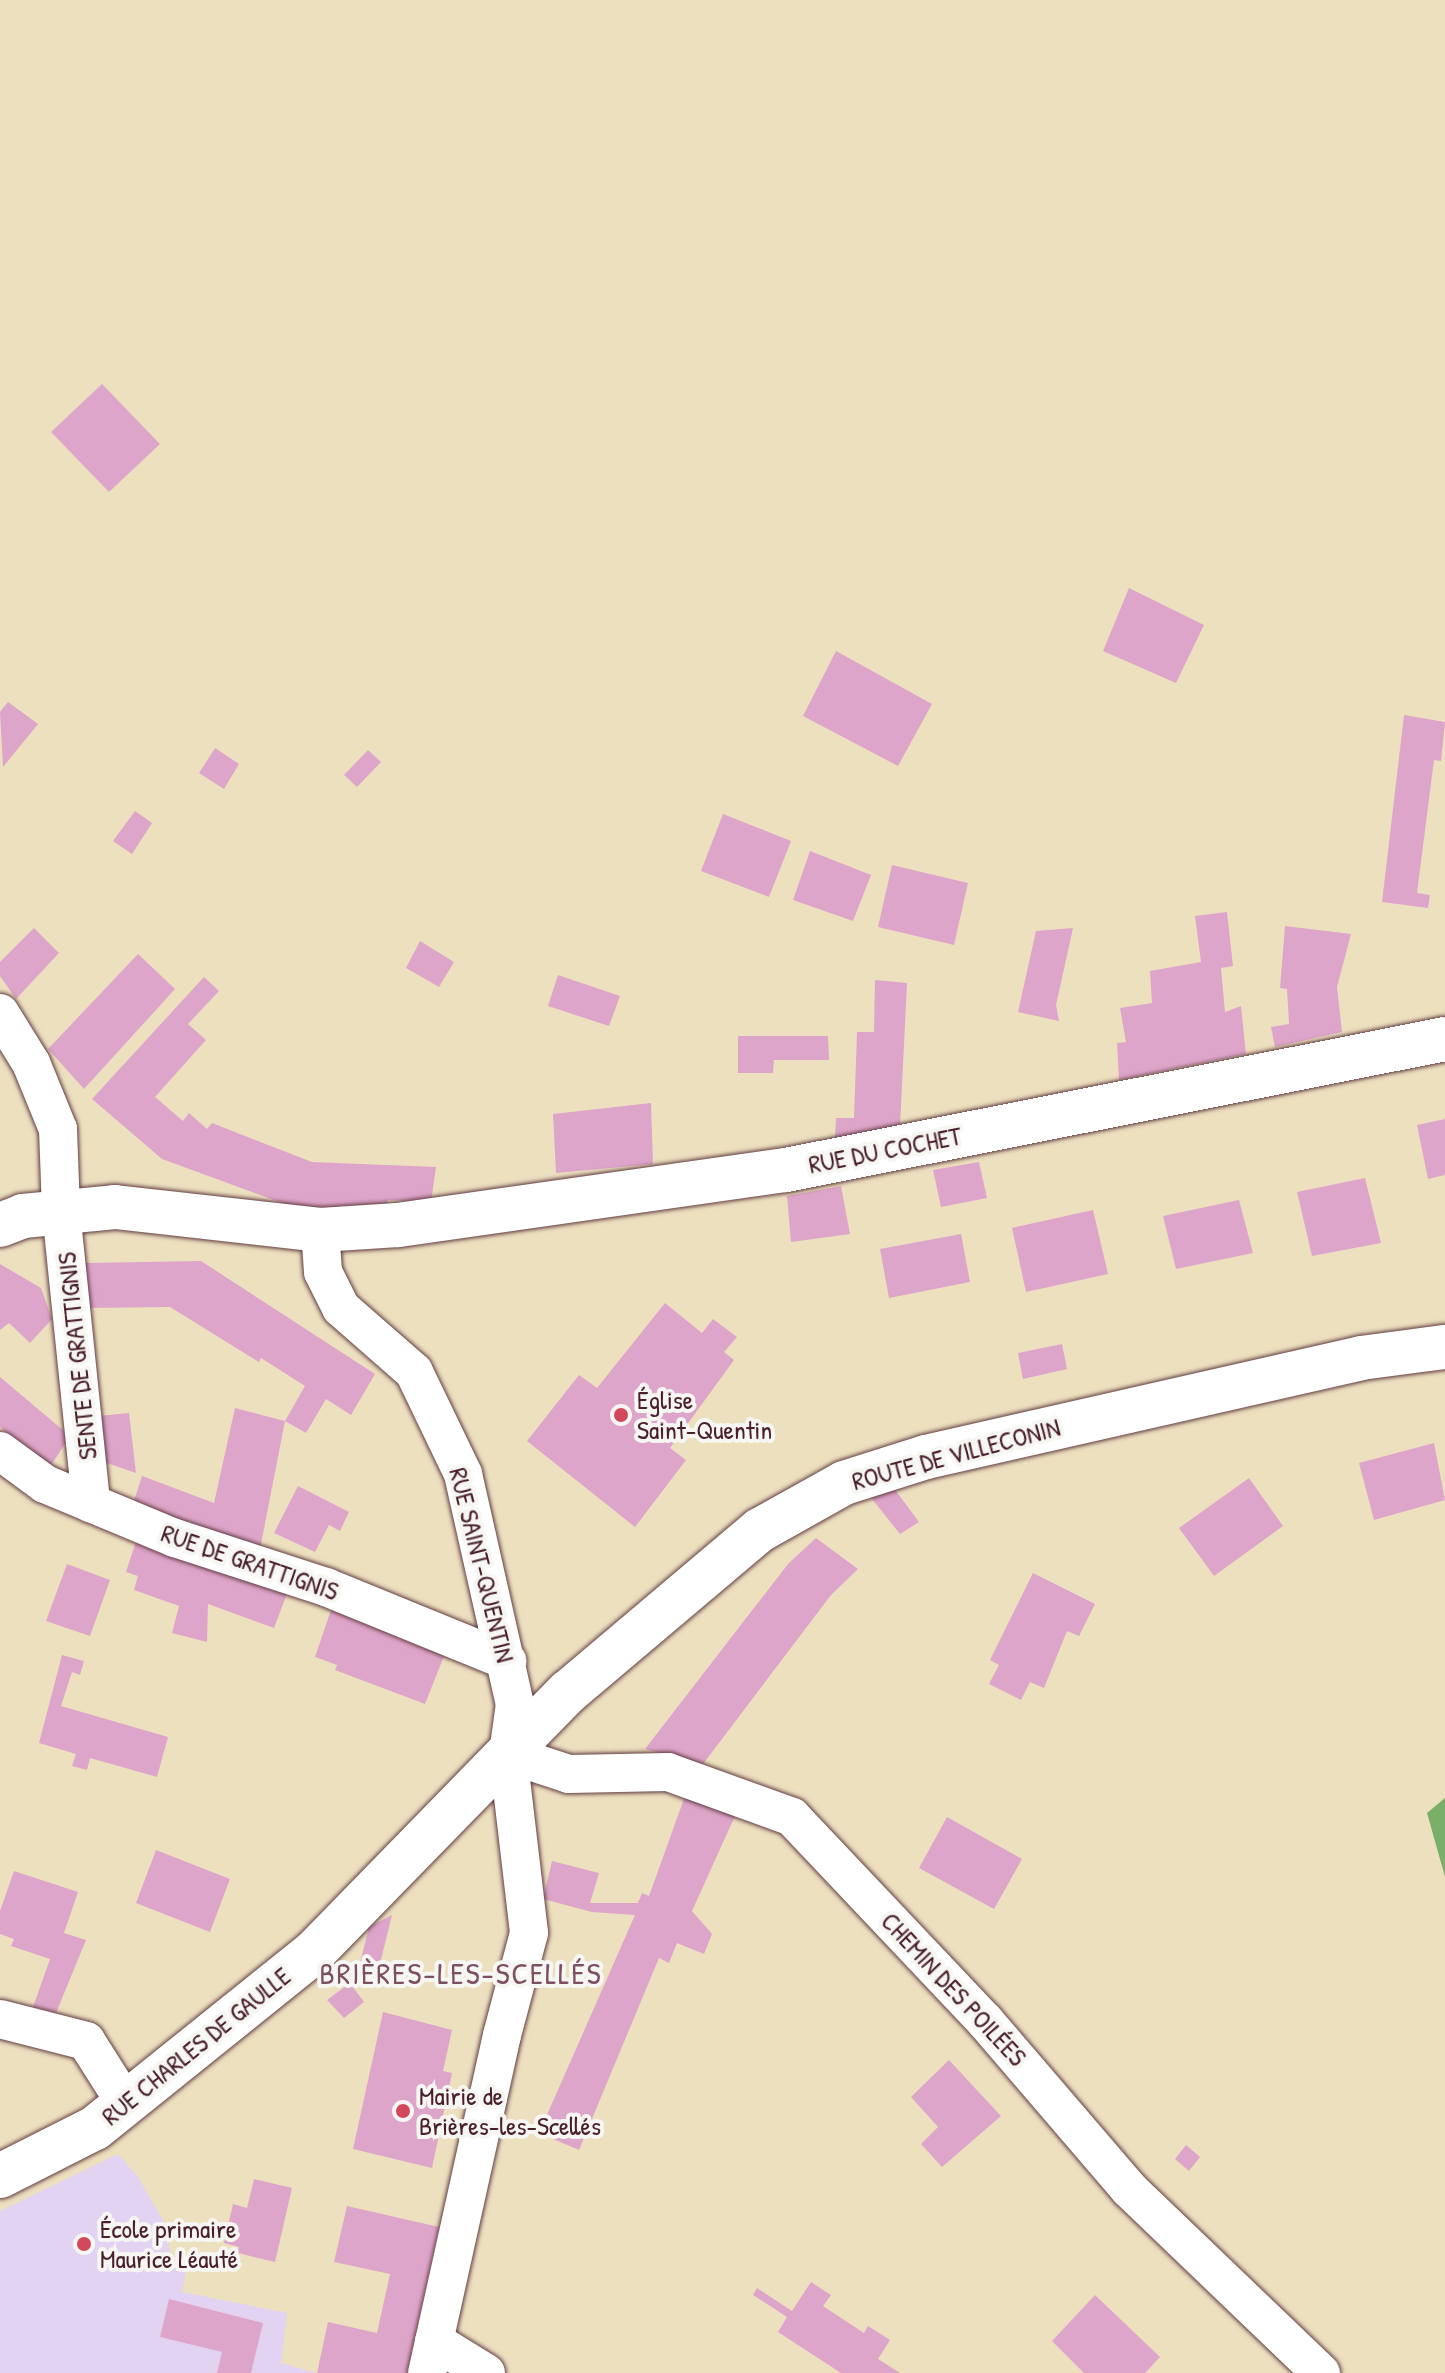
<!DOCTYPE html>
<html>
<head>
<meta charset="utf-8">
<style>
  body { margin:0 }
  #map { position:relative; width:1445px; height:2373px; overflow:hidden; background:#ede0bf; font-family:"Patrick Hand",sans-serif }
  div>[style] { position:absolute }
  .built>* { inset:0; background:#e3d3f2 }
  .forest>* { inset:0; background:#7aaf6b }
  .building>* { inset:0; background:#dea5ca }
  .roads { filter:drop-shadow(0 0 2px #623c41) drop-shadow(0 0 2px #623c41) }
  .minor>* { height:38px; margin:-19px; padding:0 19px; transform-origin:19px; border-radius:19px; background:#fff }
  .tertiary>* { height:44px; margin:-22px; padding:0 22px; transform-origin:22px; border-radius:22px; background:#fff }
  .secondary>* { height:44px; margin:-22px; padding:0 22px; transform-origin:22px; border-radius:22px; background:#fff }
  .dots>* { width:22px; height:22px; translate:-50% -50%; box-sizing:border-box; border:4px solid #f6f6f2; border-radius:50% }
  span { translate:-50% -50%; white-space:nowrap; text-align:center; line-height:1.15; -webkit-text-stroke:8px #f6f6f2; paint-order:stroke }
  .street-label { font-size:26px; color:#4a1f2b }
  .poi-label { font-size:26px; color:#4a1f2b }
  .left { translate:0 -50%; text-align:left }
  .quarter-label { font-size:30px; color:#7e4e63; letter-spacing:2px }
</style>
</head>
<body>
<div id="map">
  <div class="built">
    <div style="clip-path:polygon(118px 2154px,138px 2177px,164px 2222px,173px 2266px,186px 2272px,182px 2292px,287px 2313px,281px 2363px,316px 2373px,0 2373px,0 2211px)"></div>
  </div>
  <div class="forest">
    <div style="clip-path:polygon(1445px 1798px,1445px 1877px,1427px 1813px)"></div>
  </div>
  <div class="building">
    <div style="clip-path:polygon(102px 384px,160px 444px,109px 492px,51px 432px)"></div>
    <div style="clip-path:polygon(1129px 588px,1204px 625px,1176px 683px,1103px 651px)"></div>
    <div style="clip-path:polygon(836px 651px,932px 704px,898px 766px,803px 716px)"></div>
    <div style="clip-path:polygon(8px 702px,38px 724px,3px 767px,0 712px)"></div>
    <div style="clip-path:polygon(1404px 715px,1445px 722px,1441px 761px,1434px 760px,1417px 893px,1430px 895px,1428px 908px,1382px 902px)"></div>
    <div style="clip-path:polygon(215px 748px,239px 764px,224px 789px,199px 773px)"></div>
    <div style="clip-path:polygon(368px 750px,381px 762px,357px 787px,344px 775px)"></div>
    <div style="clip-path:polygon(135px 811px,152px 823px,132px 854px,113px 841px)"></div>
    <div style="clip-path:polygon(723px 814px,791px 841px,769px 897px,701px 871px)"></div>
    <div style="clip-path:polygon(810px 851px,871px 875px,853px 921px,793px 900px)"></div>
    <div style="clip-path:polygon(892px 865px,968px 883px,954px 945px,878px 927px)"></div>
    <div style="clip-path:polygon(1227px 912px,1233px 966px,1221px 968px,1225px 1012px,1241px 1006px,1246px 1054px,1119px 1080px,1117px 1043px,1126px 1042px,1120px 1008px,1152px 1003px,1150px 971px,1201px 962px,1195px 916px)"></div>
    <div style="clip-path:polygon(1285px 926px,1351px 934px,1337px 987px,1342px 1032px,1275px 1047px,1271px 1027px,1289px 1024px,1287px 989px,1280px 988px)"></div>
    <div style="clip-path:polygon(34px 928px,59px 953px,16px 999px,0 976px,0 962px)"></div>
    <div style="clip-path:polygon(1073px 928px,1056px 1005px,1059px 1021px,1018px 1012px,1036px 931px)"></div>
    <div style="clip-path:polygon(420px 941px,454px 962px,439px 987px,406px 968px)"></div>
    <div style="clip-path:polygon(138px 954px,175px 989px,84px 1089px,48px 1049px)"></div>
    <div style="clip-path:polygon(558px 975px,620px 996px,609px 1026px,548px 1006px)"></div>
    <div style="clip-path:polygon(204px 977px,219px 991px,188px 1024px,206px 1040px,155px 1097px,183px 1121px,189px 1113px,207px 1129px,212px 1123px,312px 1162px,436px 1167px,431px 1202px,388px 1200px,387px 1205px,304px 1211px,162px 1159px,92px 1099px)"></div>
    <div style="clip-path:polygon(875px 980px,907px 983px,900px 1127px,835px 1138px,836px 1118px,854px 1118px,857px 1032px,874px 1032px)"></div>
    <div style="clip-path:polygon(738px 1036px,828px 1036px,829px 1060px,774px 1060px,773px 1073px,738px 1073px)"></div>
    <div style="clip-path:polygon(651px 1103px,653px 1164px,556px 1173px,553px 1114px)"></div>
    <div style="clip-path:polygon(1445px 1119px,1445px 1175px,1428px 1179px,1417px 1125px)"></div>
    <div style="clip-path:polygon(979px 1162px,987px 1198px,941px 1207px,933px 1170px)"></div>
    <div style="clip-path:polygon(1365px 1178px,1381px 1243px,1312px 1256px,1297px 1192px)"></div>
    <div style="clip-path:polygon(841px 1186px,850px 1234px,791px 1242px,787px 1196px)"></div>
    <div style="clip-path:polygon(1239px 1200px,1253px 1253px,1176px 1269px,1163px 1216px)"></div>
    <div style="clip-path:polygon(1093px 1210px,1108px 1274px,1026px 1292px,1012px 1228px)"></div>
    <div style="clip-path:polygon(961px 1234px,970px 1282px,889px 1298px,880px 1249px)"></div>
    <div style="clip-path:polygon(201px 1261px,375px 1374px,351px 1415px,326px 1399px,306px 1433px,285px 1421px,305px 1386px,261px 1358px,259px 1362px,170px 1307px,88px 1308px,84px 1263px)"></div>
    <div style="clip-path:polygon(0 1264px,41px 1288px,52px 1319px,30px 1343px,9px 1323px,0 1330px)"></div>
    <div style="clip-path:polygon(665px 1303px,702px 1333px,713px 1319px,737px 1337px,724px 1352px,734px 1360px,670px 1448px,686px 1460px,635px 1527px,527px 1441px,579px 1375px,597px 1388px)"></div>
    <div style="clip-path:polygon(1062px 1344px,1067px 1369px,1023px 1379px,1018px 1353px)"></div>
    <div style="clip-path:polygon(0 1377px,70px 1436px,48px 1470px,0 1427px)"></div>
    <div style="clip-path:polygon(235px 1408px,285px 1421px,260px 1549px,132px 1507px,142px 1476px,214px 1503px)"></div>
    <div style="clip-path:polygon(129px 1413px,136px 1473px,101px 1461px,98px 1416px)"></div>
    <div style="clip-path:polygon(1434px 1443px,1445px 1500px,1374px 1520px,1359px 1463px)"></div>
    <div style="clip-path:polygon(1249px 1478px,1283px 1526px,1214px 1576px,1179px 1528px)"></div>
    <div style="clip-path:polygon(298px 1486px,349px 1512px,340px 1531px,329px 1525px,315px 1552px,274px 1533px)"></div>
    <div style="clip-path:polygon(893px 1487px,919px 1522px,900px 1534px,868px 1494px)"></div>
    <div style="clip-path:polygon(137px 1538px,288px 1591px,274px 1628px,208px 1604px,207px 1642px,172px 1633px,179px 1606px,134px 1590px,138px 1576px,126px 1572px)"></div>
    <div style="clip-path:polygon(816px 1538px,858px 1569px,831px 1595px,703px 1764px,645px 1749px,788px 1564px)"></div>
    <div style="clip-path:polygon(67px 1564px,110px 1580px,90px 1636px,46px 1621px)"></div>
    <div style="clip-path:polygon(1033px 1573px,1095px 1604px,1079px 1636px,1067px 1631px,1044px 1688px,1030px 1682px,1021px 1700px,989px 1684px,999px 1665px,990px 1660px)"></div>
    <div style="clip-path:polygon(331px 1610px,444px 1656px,425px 1704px,335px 1670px,337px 1665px,315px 1657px)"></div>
    <div style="clip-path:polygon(62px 1655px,84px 1661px,80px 1675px,72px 1672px,61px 1706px,168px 1737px,157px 1777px,90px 1758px,87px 1770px,72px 1766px,76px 1754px,39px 1743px)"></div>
    <div style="clip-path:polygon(685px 1796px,735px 1816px,692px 1911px,712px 1934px,704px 1954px,677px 1943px,669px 1963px,659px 1958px,579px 2150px,539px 2133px,635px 1915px,592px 1912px,543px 1899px,552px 1861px,599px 1873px,590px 1903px,638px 1903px,642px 1893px,649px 1896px)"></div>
    <div style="clip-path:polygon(947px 1817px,1022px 1859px,994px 1909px,919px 1868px)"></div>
    <div style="clip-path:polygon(156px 1850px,230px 1879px,210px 1932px,136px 1903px)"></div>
    <div style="clip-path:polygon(14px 1871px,78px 1892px,64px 1933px,86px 1940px,56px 2013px,33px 2007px,50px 1959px,11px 1946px,14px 1939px,0 1934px,0 1911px)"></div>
    <div style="clip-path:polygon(392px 1915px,375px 1984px,356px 1979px,369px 1927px)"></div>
    <div style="clip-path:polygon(350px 1983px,364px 2002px,344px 2018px,327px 2000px)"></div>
    <div style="clip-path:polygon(383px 2012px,452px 2030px,443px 2071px,452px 2073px,432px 2168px,353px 2149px)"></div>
    <div style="clip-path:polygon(949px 2060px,1001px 2116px,942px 2167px,921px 2144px,938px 2127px,911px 2097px)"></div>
    <div style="clip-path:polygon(1186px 2145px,1200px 2157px,1189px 2171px,1175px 2159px)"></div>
    <div style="clip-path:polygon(254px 2179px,292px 2188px,275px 2262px,238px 2253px,239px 2247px,224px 2243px,233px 2204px,247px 2208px)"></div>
    <div style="clip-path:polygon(347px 2206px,439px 2227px,407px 2373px,317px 2373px,328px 2322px,377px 2333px,390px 2274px,334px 2262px)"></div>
    <div style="clip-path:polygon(811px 2282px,831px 2295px,823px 2306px,864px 2333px,868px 2326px,890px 2340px,878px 2359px,900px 2373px,841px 2373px,778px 2332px,787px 2317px,753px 2295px,757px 2288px,792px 2311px)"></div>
    <div style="clip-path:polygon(1095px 2295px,1160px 2357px,1145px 2373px,1084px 2373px,1052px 2341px)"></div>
    <div style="clip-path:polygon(169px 2299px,263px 2323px,251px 2373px,217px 2373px,222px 2352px,160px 2337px)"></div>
  </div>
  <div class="roads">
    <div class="minor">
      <div style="left:0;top:1013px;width:59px;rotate:58.2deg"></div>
      <div style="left:31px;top:1063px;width:71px;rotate:67.8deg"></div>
      <div style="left:58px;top:1129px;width:82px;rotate:87.9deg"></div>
      <div style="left:61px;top:1211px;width:294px;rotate:84.1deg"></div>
      <div style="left:320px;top:1230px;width:42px;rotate:85.9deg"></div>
      <div style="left:323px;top:1272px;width:40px;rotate:63.4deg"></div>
      <div style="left:341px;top:1308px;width:97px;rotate:41.2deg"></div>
      <div style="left:414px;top:1372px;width:113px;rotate:64.3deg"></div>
      <div style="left:463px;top:1474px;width:236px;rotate:77.3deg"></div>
      <div style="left:515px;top:1704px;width:50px;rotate:98deg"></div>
      <div style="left:508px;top:1754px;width:180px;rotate:83.3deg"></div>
      <div style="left:529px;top:1933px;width:106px;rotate:104.8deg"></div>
      <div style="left:502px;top:2035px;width:346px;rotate:102.5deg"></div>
      <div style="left:0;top:1451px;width:56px;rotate:36.3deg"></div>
      <div style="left:45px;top:1484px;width:141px;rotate:22.6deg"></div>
      <div style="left:175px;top:1538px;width:159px;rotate:18deg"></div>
      <div style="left:326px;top:1587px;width:196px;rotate:22.2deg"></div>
      <div style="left:508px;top:1754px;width:64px;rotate:18.2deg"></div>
      <div style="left:569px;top:1774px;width:99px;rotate:-1.2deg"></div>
      <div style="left:668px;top:1772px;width:132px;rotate:19.9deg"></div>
      <div style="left:792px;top:1817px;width:281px;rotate:46.6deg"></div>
      <div style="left:985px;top:2021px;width:221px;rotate:49.4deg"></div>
      <div style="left:1129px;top:2189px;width:266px;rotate:43.8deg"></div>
      <div style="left:0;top:2019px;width:89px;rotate:14.3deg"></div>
      <div style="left:86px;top:2041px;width:75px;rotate:57.6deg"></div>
      <div style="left:434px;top:2341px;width:61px;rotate:31.6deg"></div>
    </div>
    <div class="tertiary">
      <div style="left:0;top:1225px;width:25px;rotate:-21deg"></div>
      <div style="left:23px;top:1216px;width:92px;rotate:-5.6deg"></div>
      <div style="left:115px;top:1207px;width:206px;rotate:6.4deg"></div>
      <div style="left:320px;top:1230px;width:78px;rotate:-3.7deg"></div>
      <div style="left:398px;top:1225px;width:392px;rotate:-8.1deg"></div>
      <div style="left:786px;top:1170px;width:672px;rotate:-11.24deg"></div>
    </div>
    <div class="secondary">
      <div style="left:0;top:2176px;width:106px;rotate:-26.8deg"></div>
      <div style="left:95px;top:2128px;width:282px;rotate:-38.8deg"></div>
      <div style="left:315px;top:1951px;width:362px;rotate:-45.7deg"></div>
      <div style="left:568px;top:1692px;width:251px;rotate:-40.2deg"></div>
      <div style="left:760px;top:1530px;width:96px;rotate:-29.2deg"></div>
      <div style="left:844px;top:1483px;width:86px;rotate:-17.6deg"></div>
      <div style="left:926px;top:1457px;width:446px;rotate:-12.8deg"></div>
      <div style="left:1361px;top:1358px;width:85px;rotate:-7.5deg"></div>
    </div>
  </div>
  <div class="dots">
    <div style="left:621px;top:1415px;background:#d1495b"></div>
    <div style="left:403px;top:2111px;background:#d1495b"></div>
    <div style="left:84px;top:2244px;background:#d1495b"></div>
  </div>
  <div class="street-label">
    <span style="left:885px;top:1150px;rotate:-11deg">RUE DU COCHET</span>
    <span style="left:77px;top:1356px;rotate:-96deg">SENTE DE GRATTIGNIS</span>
    <span style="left:956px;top:1454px;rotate:-15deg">ROUTE DE VILLECONIN</span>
    <span style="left:250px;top:1562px;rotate:19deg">RUE DE GRATTIGNIS</span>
    <span style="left:482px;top:1565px;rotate:76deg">RUE SAINT-QUENTIN</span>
    <span style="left:954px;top:1989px;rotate:47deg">CHEMIN DES POILÉES</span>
    <span style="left:196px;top:2046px;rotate:-39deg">RUE CHARLES DE GAULLE</span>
  </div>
  <div class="poi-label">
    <span class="left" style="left:637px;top:1415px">Église<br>Saint-Quentin</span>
    <span class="left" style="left:419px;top:2111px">Mairie de<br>Brières-les-Scellés</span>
    <span class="left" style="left:100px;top:2244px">École primaire<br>Maurice Léauté</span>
  </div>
  <div class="quarter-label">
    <span style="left:461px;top:1973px">BRIÈRES-LES-SCELLÉS</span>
  </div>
</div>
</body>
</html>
